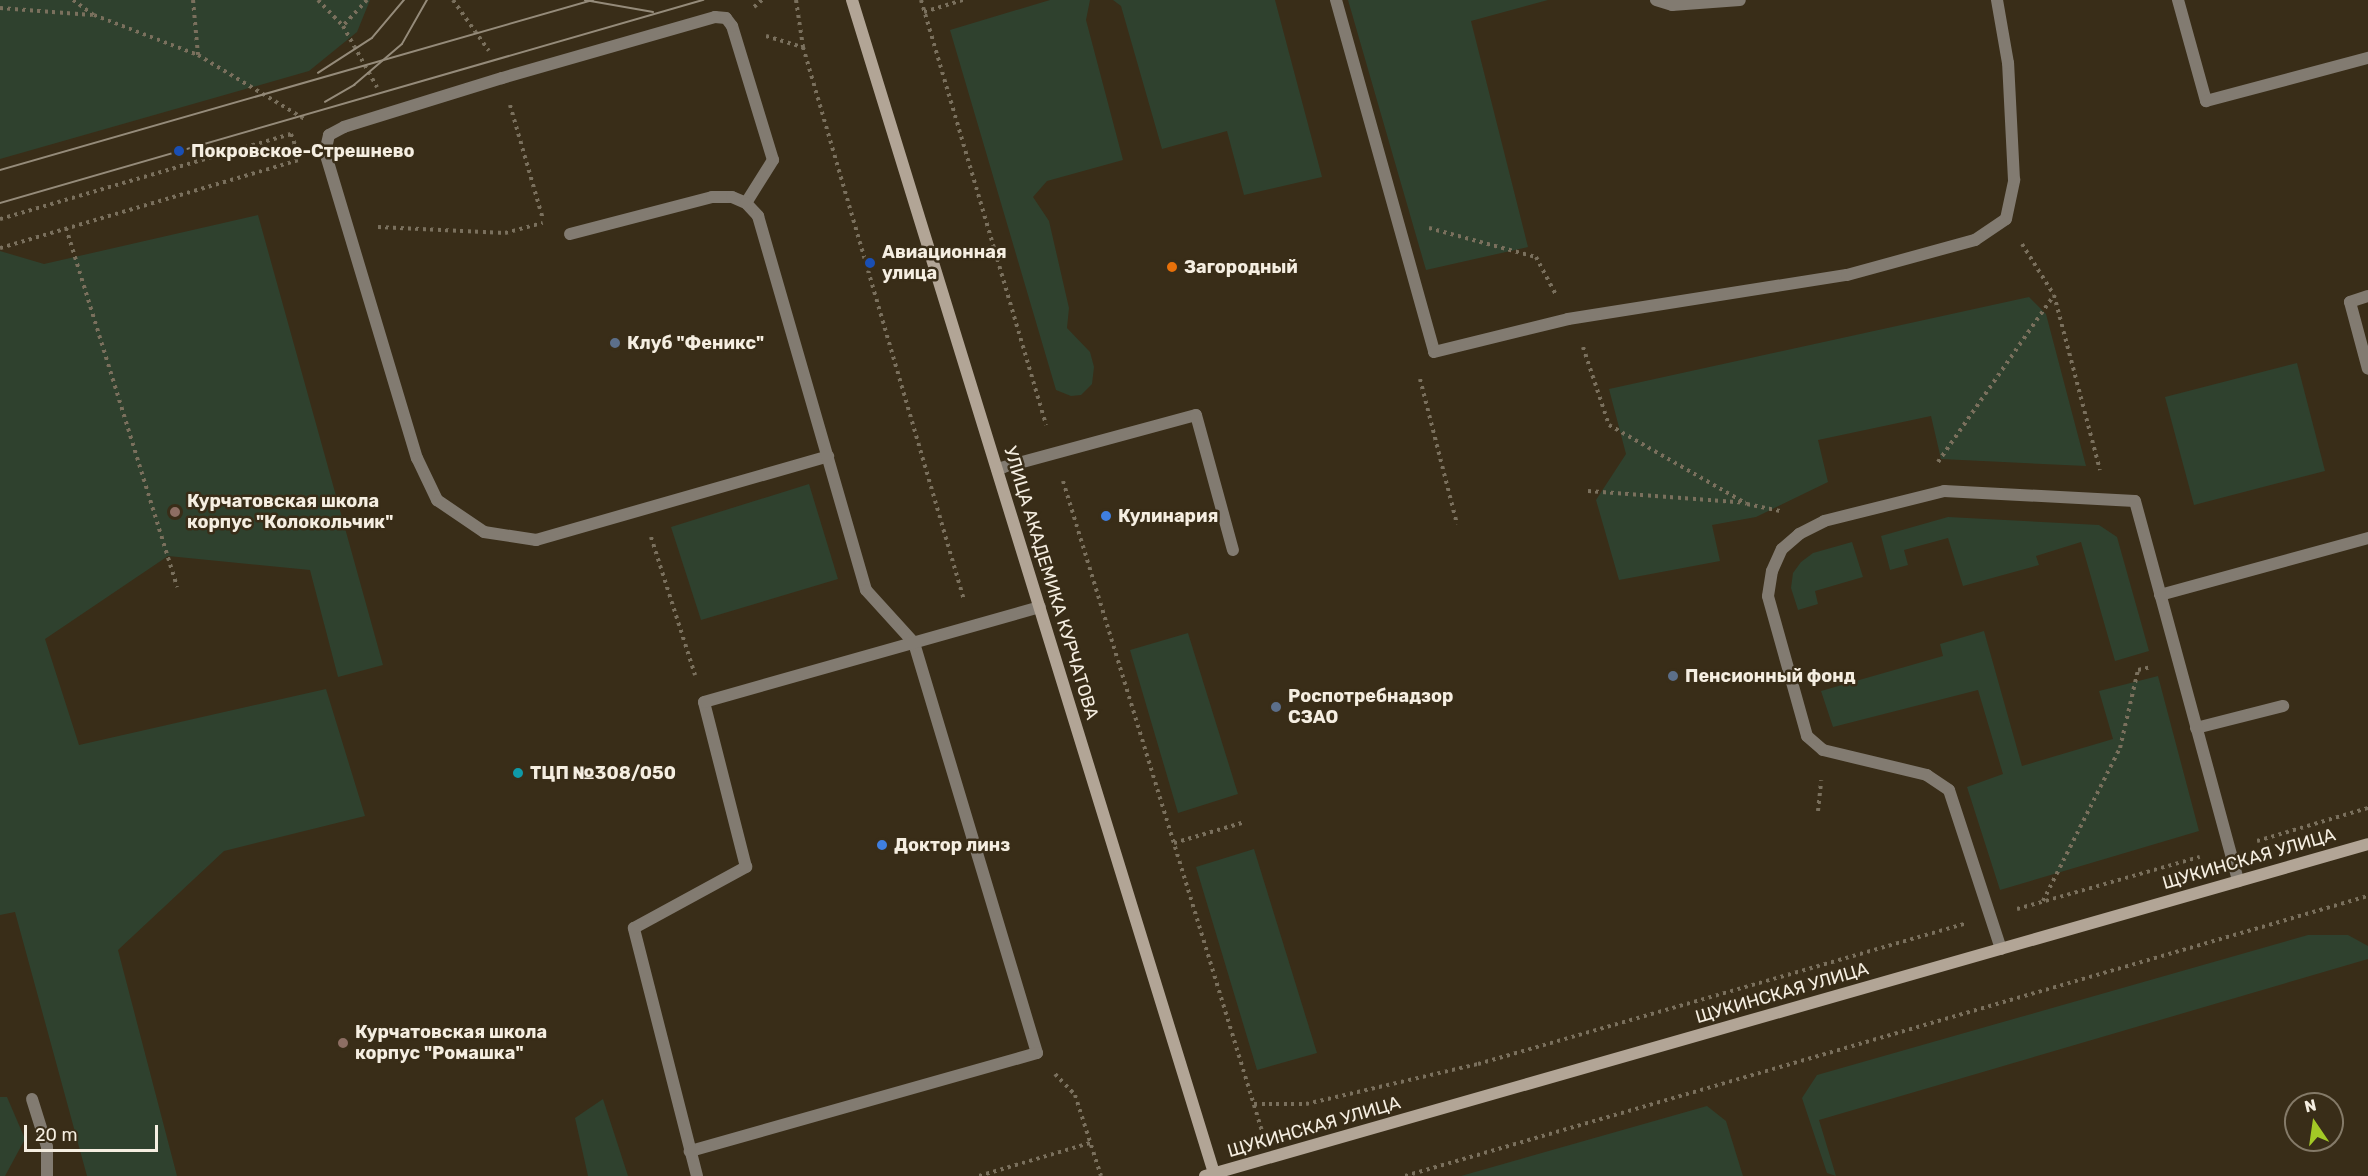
<!DOCTYPE html>
<html>
<head>
<meta charset="utf-8">
<style>
  body { margin:0 }
  #map { position:relative; width:2368px; height:1176px; overflow:hidden; background:#392d18; font-family:Rubik,sans-serif }
  div>[style] { position:absolute }
  .green>* { inset:0; background:#2f412e }
  .path>* { height:4px; margin-top:-2px; transform-origin:0; background:repeating-linear-gradient(90deg,#7a705d 0 3px,transparent 0 7.5px) }
  .lane>* { height:12px; margin:-6px; padding:0 6px; transform-origin:6px; border-radius:6px; background:#827b71 }
  .secondary>* { height:12px; margin:-6px; padding:0 6px; transform-origin:6px; border-radius:6px; background:#b2a596 }
  .tram>* { height:1.5px; margin:-0.75px; padding:0 0.75px; transform-origin:0.75px; border-radius:0.75px; background:#958b7a }
  .dots>* { width:16px; height:16px; translate:-50% -50%; box-sizing:border-box; border:3px solid #392d18; border-radius:50% }
  span { translate:-50% -50%; white-space:nowrap; text-align:center; line-height:1.15; -webkit-text-stroke:5px #392d18; paint-order:stroke }
  .poi-label { font-size:18px; color:#f5eee1; font-weight:700 }
  .left { translate:0 -50%; text-align:left }
  .street-label { font-size:18px; color:#f5eee1 }
  .north { position:absolute; left:2284px; top:1092px; width:60px; height:60px; box-sizing:border-box; background:#392d18; border:2px solid #847a68; border-radius:50%; rotate:347deg; font-size:16px; font-weight:700; line-height:24px; text-align:center; color:#f5eee1 }
  .north::after { content:''; display:block; margin:auto; width:21px; height:27px; background:#a3c926; clip-path:polygon(50% 0,100% 100%,50% 72%,0 100%) }
  .scale { position:absolute; left:24px; top:1125px; width:134px; height:27px; box-sizing:border-box; border:3px solid #f5eee1; border-top:0; padding-left:8px; font-size:18px; line-height:21px; white-space:nowrap; color:#f5eee1; -webkit-text-stroke:4px #392d18; paint-order:stroke }
</style>
</head>
<body>
<div id="map">
  <div class="green">
    <div style="clip-path:polygon(0 0,370px 0,357px 32px,309px 71px,0 159px)"></div>
    <div style="clip-path:polygon(1050px 0,1090px 0,1086px 20px,1123px 160px,1047px 181px,1033px 197px,1049px 221px,1069px 308px,1067px 328px,1090px 352px,1094px 367px,1092px 384px,1081px 395px,1071px 396px,1056px 390px,950px 30px)"></div>
    <div style="clip-path:polygon(1113px 0,1275px 0,1322px 177px,1244px 195px,1227px 131px,1162px 149px,1121px 6px)"></div>
    <div style="clip-path:polygon(1348px 0,1548px 0,1471px 21px,1528px 247px,1426px 270px)"></div>
    <div style="clip-path:polygon(258px 215px,383px 665px,338px 677px,310px 570px,168px 556px,45px 639px,79px 745px,326px 689px,365px 816px,224px 851px,118px 950px,177px 1176px,87px 1176px,15px 912px,0 915px,0 251px,44px 264px)"></div>
    <div style="clip-path:polygon(2029px 297px,2046px 314px,2086px 466px,1941px 459px,1931px 416px,1818px 440px,1828px 482px,1756px 517px,1712px 525px,1720px 561px,1619px 580px,1596px 500px,1626px 454px,1609px 389px)"></div>
    <div style="clip-path:polygon(2297px 363px,2325px 471px,2194px 505px,2165px 397px)"></div>
    <div style="clip-path:polygon(809px 484px,838px 579px,701px 620px,671px 527px)"></div>
    <div style="clip-path:polygon(1948px 517px,2099px 525px,2117px 537px,2149px 651px,2115px 661px,2081px 542px,2036px 556px,2039px 565px,1963px 586px,1948px 538px,1904px 550px,1908px 565px,1890px 570px,1881px 536px)"></div>
    <div style="clip-path:polygon(1852px 542px,1863px 577px,1815px 591px,1818px 604px,1798px 610px,1791px 588px,1793px 573px,1801px 562px,1813px 553px)"></div>
    <div style="clip-path:polygon(1984px 631px,2022px 766px,2113px 739px,2099px 691px,2158px 676px,2199px 831px,2000px 890px,1967px 787px,2003px 774px,1978px 690px,1833px 727px,1821px 691px,1943px 656px,1940px 644px)"></div>
    <div style="clip-path:polygon(1188px 633px,1238px 794px,1178px 813px,1130px 650px)"></div>
    <div style="clip-path:polygon(1254px 849px,1317px 1053px,1257px 1070px,1196px 867px)"></div>
    <div style="clip-path:polygon(2308px 935px,2348px 935px,2368px 946px,2368px 959px,1819px 1120px,1836px 1176px,1827px 1173px,1802px 1098px,1817px 1075px)"></div>
    <div style="clip-path:polygon(0 1097px,7px 1097px,25px 1139px,5px 1176px,0 1176px)"></div>
    <div style="clip-path:polygon(603px 1099px,628px 1176px,588px 1176px,575px 1118px)"></div>
    <div style="clip-path:polygon(1707px 1106px,1726px 1121px,1743px 1176px,1461px 1176px)"></div>
  </div>
  <div class="path">
    <div style="left:73px;top:0;width:26px;rotate:36deg"></div>
    <div style="left:94px;top:15px;width:111px;rotate:21deg"></div>
    <div style="left:198px;top:55px;width:126px;rotate:31deg"></div>
    <div style="left:193px;top:0;width:55px;rotate:84.8deg"></div>
    <div style="left:318px;top:0;width:36px;rotate:46deg"></div>
    <div style="left:367px;top:0;width:35px;rotate:133deg"></div>
    <div style="left:343px;top:26px;width:70px;rotate:60.9deg"></div>
    <div style="left:453px;top:0;width:62px;rotate:54.8deg"></div>
    <div style="left:796px;top:0;width:48px;rotate:81.5deg"></div>
    <div style="left:803px;top:47px;width:576px;rotate:73.77deg"></div>
    <div style="left:921px;top:0;width:443px;rotate:73.6deg"></div>
    <div style="left:754px;top:7px;width:11px;rotate:-41deg"></div>
    <div style="left:0;top:8px;width:92px;rotate:4.4deg"></div>
    <div style="left:924px;top:12px;width:41px;rotate:-17.1deg"></div>
    <div style="left:766px;top:36px;width:39px;rotate:17deg"></div>
    <div style="left:510px;top:105px;width:119px;rotate:73.9deg"></div>
    <div style="left:0;top:219px;width:303px;rotate:-16.3deg"></div>
    <div style="left:291px;top:134px;width:12px;rotate:70deg"></div>
    <div style="left:378px;top:227px;width:127px;rotate:2.7deg"></div>
    <div style="left:505px;top:233px;width:39px;rotate:-15deg"></div>
    <div style="left:66px;top:228px;width:376px;rotate:72.8deg"></div>
    <div style="left:1429px;top:228px;width:111px;rotate:15.2deg"></div>
    <div style="left:1536px;top:257px;width:41px;rotate:62.2deg"></div>
    <div style="left:2022px;top:244px;width:60px;rotate:57.9deg"></div>
    <div style="left:2054px;top:295px;width:181px;rotate:75.3deg"></div>
    <div style="left:0;top:248px;width:312px;rotate:-16.4deg"></div>
    <div style="left:1583px;top:347px;width:82px;rotate:71.6deg"></div>
    <div style="left:1609px;top:425px;width:159px;rotate:29.8deg"></div>
    <div style="left:1747px;top:504px;width:34px;rotate:12deg"></div>
    <div style="left:1420px;top:379px;width:150px;rotate:75.7deg"></div>
    <div style="left:1938px;top:462px;width:203px;rotate:-55.2deg"></div>
    <div style="left:1063px;top:481px;width:680px;rotate:72.98deg"></div>
    <div style="left:1588px;top:491px;width:158px;rotate:4.3deg"></div>
    <div style="left:651px;top:537px;width:145px;rotate:72.3deg"></div>
    <div style="left:1818px;top:811px;width:31px;rotate:-84deg"></div>
    <div style="left:2257px;top:841px;width:116px;rotate:-16.6deg"></div>
    <div style="left:1174px;top:843px;width:74px;rotate:-16.5deg"></div>
    <div style="left:2043px;top:901px;width:171px;rotate:-63.3deg"></div>
    <div style="left:2120px;top:748px;width:80px;rotate:-77deg"></div>
    <div style="left:2138px;top:670px;width:13px;rotate:-13deg"></div>
    <div style="left:2017px;top:909px;width:190px;rotate:-15.9deg"></div>
    <div style="left:1055px;top:1074px;width:29px;rotate:46deg"></div>
    <div style="left:1075px;top:1095px;width:85px;rotate:72.2deg"></div>
    <div style="left:1254px;top:1104px;width:52px"></div>
    <div style="left:1306px;top:1104px;width:177px;rotate:-13.1deg"></div>
    <div style="left:1478px;top:1064px;width:506px;rotate:-16.07deg"></div>
    <div style="left:979px;top:1176px;width:116px;rotate:-16.6deg"></div>
    <div style="left:1405px;top:1176px;width:1003px;rotate:-16.21deg"></div>
  </div>
  <div class="lane">
    <div style="left:1336px;top:0;width:365px;rotate:74.4deg"></div>
    <div style="left:1434px;top:352px;width:138px;rotate:-13.8deg"></div>
    <div style="left:1568px;top:319px;width:282px;rotate:-9deg"></div>
    <div style="left:1847px;top:275px;width:133px;rotate:-15.3deg"></div>
    <div style="left:1975px;top:240px;width:37px;rotate:-34deg"></div>
    <div style="left:2006px;top:219px;width:40px;rotate:-78deg"></div>
    <div style="left:2014px;top:180px;width:117px;rotate:-92.9deg"></div>
    <div style="left:2008px;top:63px;width:64px;rotate:-99.9deg"></div>
    <div style="left:1656px;top:0;width:17px;rotate:17deg"></div>
    <div style="left:1672px;top:5px;width:68px;rotate:-4.2deg"></div>
    <div style="left:2178px;top:0;width:105px;rotate:74.5deg"></div>
    <div style="left:2206px;top:101px;width:168px;rotate:-14.9deg"></div>
    <div style="left:746px;top:203px;width:51px;rotate:-57.9deg"></div>
    <div style="left:773px;top:160px;width:140px;rotate:-107deg"></div>
    <div style="left:732px;top:26px;width:10px;rotate:-127deg"></div>
    <div style="left:726px;top:18px;width:11px;rotate:-175deg"></div>
    <div style="left:715px;top:17px;width:222px;rotate:164deg"></div>
    <div style="left:502px;top:78px;width:165px;rotate:162.8deg"></div>
    <div style="left:344px;top:127px;width:17px;rotate:152deg"></div>
    <div style="left:329px;top:135px;width:17px;rotate:103deg"></div>
    <div style="left:325px;top:152px;width:320px;rotate:73.3deg"></div>
    <div style="left:417px;top:458px;width:47px;rotate:64.5deg"></div>
    <div style="left:437px;top:500px;width:57px;rotate:34.2deg"></div>
    <div style="left:484px;top:532px;width:53px;rotate:8.7deg"></div>
    <div style="left:536px;top:540px;width:304px;rotate:-16deg"></div>
    <div style="left:570px;top:234px;width:147px;rotate:-14.6deg"></div>
    <div style="left:712px;top:197px;width:20px"></div>
    <div style="left:732px;top:197px;width:15px;rotate:23deg"></div>
    <div style="left:746px;top:203px;width:18px;rotate:47deg"></div>
    <div style="left:758px;top:216px;width:389px;rotate:73.9deg"></div>
    <div style="left:866px;top:590px;width:72px;rotate:47.8deg"></div>
    <div style="left:914px;top:643px;width:428px;rotate:73.3deg"></div>
    <div style="left:1037px;top:1053px;width:361px;rotate:164.2deg"></div>
    <div style="left:2368px;top:296px;width:19px;rotate:162deg"></div>
    <div style="left:2350px;top:302px;width:69px;rotate:75deg"></div>
    <div style="left:997px;top:469px;width:206px;rotate:-15.2deg"></div>
    <div style="left:1196px;top:415px;width:140px;rotate:74.7deg"></div>
    <div style="left:2160px;top:595px;width:216px;rotate:-15.3deg"></div>
    <div style="left:2196px;top:728px;width:90px;rotate:-14.2deg"></div>
    <div style="left:2001px;top:949px;width:167px;rotate:-108.1deg"></div>
    <div style="left:1949px;top:790px;width:27px;rotate:-146deg"></div>
    <div style="left:1927px;top:775px;width:107px;rotate:-166.5deg"></div>
    <div style="left:1823px;top:750px;width:21px;rotate:-139deg"></div>
    <div style="left:1807px;top:736px;width:145px;rotate:-105.6deg"></div>
    <div style="left:1768px;top:596px;width:25px;rotate:-81deg"></div>
    <div style="left:1772px;top:571px;width:24px;rotate:-66deg"></div>
    <div style="left:1782px;top:549px;width:23px;rotate:-41deg"></div>
    <div style="left:1799px;top:534px;width:28px;rotate:-27deg"></div>
    <div style="left:1824px;top:521px;width:124px;rotate:-14deg"></div>
    <div style="left:1944px;top:491px;width:191px;rotate:3deg"></div>
    <div style="left:2135px;top:501px;width:394px;rotate:74.8deg"></div>
    <div style="left:32px;top:1099px;width:50px;rotate:72.6deg"></div>
    <div style="left:47px;top:1147px;width:29px;rotate:90deg"></div>
    <div style="left:697px;top:1176px;width:256px;rotate:-104.3deg"></div>
    <div style="left:634px;top:928px;width:128px;rotate:-28.6deg"></div>
    <div style="left:746px;top:867px;width:170px;rotate:-104.3deg"></div>
    <div style="left:704px;top:702px;width:349px;rotate:-15.8deg"></div>
  </div>
  <div class="secondary">
    <div style="left:852px;top:0;width:1231px;rotate:72.85deg"></div>
    <div style="left:1205px;top:1176px;width:1209px;rotate:-15.93deg"></div>
  </div>
  <div class="tram">
    <div style="left:585px;top:0;width:69px;rotate:10deg"></div>
    <div style="left:318px;top:73px;width:64px;rotate:-32.9deg"></div>
    <div style="left:372px;top:38px;width:50px;rotate:-49.9deg"></div>
    <div style="left:325px;top:102px;width:34px;rotate:-30deg"></div>
    <div style="left:354px;top:85px;width:63px;rotate:-40.5deg"></div>
    <div style="left:402px;top:44px;width:51px;rotate:-60.4deg"></div>
    <div style="left:0;top:170px;width:617px;rotate:-16deg"></div>
    <div style="left:0;top:203px;width:732px;rotate:-16.11deg"></div>
  </div>
  <div class="dots">
    <div style="left:179px;top:151px;background:#1a4fb4"></div>
    <div style="left:870px;top:263px;background:#1a4fb4"></div>
    <div style="left:1172px;top:267px;background:#e8710a"></div>
    <div style="left:615px;top:343px;background:#5c6f8a"></div>
    <div style="left:175px;top:512px;background:#8d6e63"></div>
    <div style="left:1106px;top:516px;background:#3f7fe0"></div>
    <div style="left:1673px;top:676px;background:#5c6f8a"></div>
    <div style="left:1276px;top:707px;background:#5c6f8a"></div>
    <div style="left:518px;top:773px;background:#0f9aa8"></div>
    <div style="left:882px;top:845px;background:#3f7fe0"></div>
    <div style="left:343px;top:1043px;background:#8d6e63"></div>
  </div>
  <div class="poi-label">
    <span class="left" style="left:191px;top:151px">Покровское-Стрешнево</span>
    <span class="left" style="left:882px;top:263px">Авиационная<br>улица</span>
    <span class="left" style="left:1184px;top:267px">Загородный</span>
    <span class="left" style="left:627px;top:343px">Клуб "Феникс"</span>
    <span class="left" style="left:187px;top:512px">Курчатовская школа<br>корпус "Колокольчик"</span>
    <span class="left" style="left:1118px;top:516px">Кулинария</span>
    <span class="left" style="left:1685px;top:676px">Пенсионный фонд</span>
    <span class="left" style="left:1288px;top:707px">Роспотребнадзор<br>СЗАО</span>
    <span class="left" style="left:530px;top:773px">ТЦП №308/050</span>
    <span class="left" style="left:894px;top:845px">Доктор линз</span>
    <span class="left" style="left:355px;top:1043px">Курчатовская школа<br>корпус "Ромашка"</span>
  </div>
  <div class="street-label">
    <span style="left:1051px;top:583px;rotate:73deg">УЛИЦА АКАДЕМИКА КУРЧАТОВА</span>
    <span style="left:2249px;top:859px;rotate:-16deg">ЩУКИНСКАЯ УЛИЦА</span>
    <span style="left:1782px;top:993px;rotate:-16deg">ЩУКИНСКАЯ УЛИЦА</span>
    <span style="left:1314px;top:1127px;rotate:-16deg">ЩУКИНСКАЯ УЛИЦА</span>
  </div>
  <div class="north">N</div>
  <div class="scale">20 m</div>
</div>
</body>
</html>
